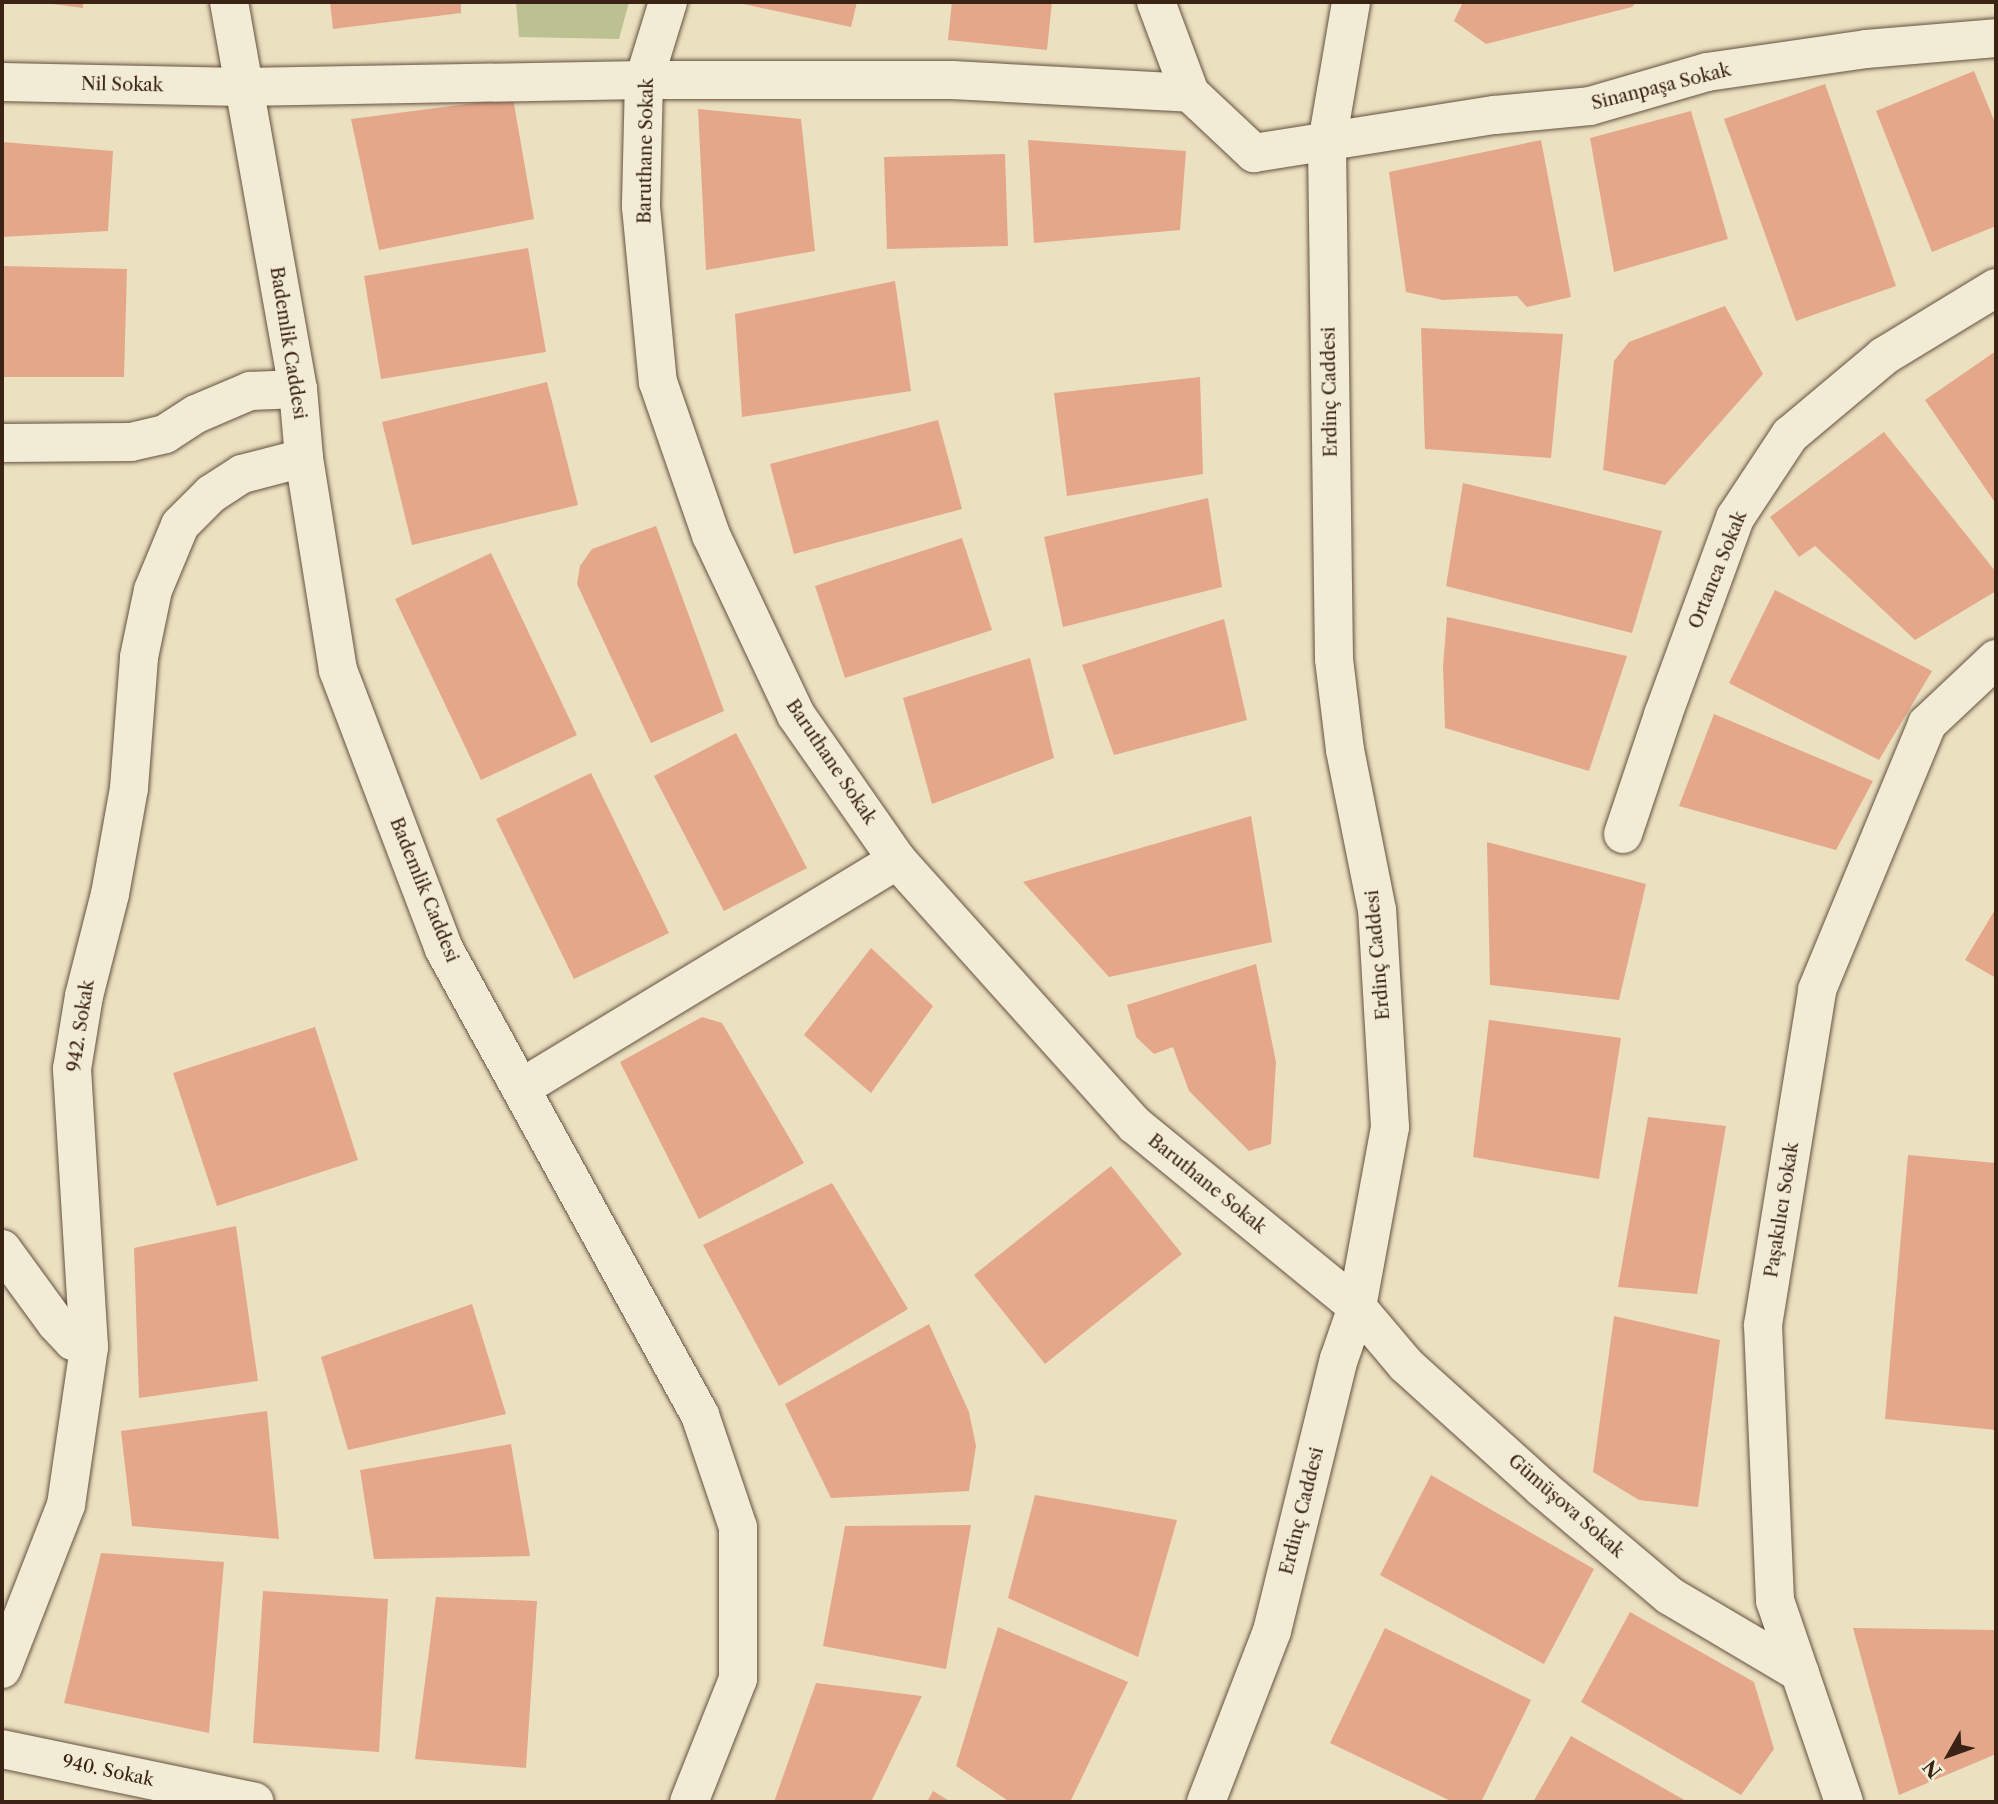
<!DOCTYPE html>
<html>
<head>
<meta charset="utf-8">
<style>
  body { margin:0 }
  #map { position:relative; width:1998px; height:1804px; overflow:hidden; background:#ebe0c0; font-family:"Libre Caslon Text",serif }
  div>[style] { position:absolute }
  .green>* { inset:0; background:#bbc190 }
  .building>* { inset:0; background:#e4a789 }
  .roads { filter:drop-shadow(0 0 2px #665240) drop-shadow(0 0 2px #665240) }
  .minor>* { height:38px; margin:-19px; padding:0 19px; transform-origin:19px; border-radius:19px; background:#f2ebd6 }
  span { translate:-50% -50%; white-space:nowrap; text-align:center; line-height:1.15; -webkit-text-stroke:5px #f2ebd6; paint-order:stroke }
  .street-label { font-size:18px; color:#3a2215 }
  .frame { position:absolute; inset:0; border:4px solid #3a2215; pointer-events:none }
  .north { position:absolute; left:1914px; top:1720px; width:70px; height:70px; -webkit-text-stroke:5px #f2ebd6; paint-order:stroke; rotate:230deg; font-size:19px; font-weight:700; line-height:28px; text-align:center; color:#3a2215 }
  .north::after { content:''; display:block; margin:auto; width:24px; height:32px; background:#3a2215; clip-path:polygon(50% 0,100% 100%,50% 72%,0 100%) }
</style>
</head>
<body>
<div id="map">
  <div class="green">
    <div style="clip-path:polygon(516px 2px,629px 2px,619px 39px,519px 37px)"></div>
  </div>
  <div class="building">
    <div style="clip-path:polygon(45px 2px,83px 2px,83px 8px,45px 3px)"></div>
    <div style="clip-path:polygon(330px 2px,461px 2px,461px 13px,333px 29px)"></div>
    <div style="clip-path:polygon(734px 2px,857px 2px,851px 27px)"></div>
    <div style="clip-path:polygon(952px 2px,1052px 2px,1047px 50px,948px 40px)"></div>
    <div style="clip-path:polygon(1463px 2px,1636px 2px,1632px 7px,1486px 44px,1454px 21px)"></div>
    <div style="clip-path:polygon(1974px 71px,1996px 125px,1996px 226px,1932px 252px,1876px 111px)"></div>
    <div style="clip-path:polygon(1825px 84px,1896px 286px,1796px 321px,1724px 119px)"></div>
    <div style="clip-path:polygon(513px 98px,534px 219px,379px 250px,351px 119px)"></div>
    <div style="clip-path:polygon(698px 109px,801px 119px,815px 251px,706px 270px)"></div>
    <div style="clip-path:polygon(1691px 111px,1728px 239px,1614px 272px,1590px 138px)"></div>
    <div style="clip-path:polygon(1028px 140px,1186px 151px,1180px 230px,1034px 243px)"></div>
    <div style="clip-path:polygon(1541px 140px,1571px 297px,1527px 307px,1517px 296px,1443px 300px,1406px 292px,1389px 172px)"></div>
    <div style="clip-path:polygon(2px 142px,113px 151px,108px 231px,2px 237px)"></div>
    <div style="clip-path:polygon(1005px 154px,1008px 246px,887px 249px,884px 157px)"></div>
    <div style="clip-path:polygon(528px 248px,546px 352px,381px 379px,364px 276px)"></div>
    <div style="clip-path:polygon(2px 266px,127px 269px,124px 377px,2px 377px)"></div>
    <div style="clip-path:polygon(895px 281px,911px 391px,742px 417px,735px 314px)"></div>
    <div style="clip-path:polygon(1725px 306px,1763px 374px,1665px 485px,1603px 470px,1614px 361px,1629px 342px)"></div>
    <div style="clip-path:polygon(1421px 328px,1563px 334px,1551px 458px,1425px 449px)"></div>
    <div style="clip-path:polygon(1996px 351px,1996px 504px,1925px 400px)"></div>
    <div style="clip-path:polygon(1200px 377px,1203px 474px,1067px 496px,1054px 393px)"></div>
    <div style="clip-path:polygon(547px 382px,578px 505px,412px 545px,382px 422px)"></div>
    <div style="clip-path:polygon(938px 420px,962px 509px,794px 554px,770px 464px)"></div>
    <div style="clip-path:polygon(1884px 432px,1996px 572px,1996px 591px,1915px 640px,1815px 546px,1799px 557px,1770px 517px)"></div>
    <div style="clip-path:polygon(1463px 483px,1662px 531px,1632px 633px,1446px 586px)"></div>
    <div style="clip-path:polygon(1208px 498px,1222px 587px,1063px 627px,1044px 537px)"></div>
    <div style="clip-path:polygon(656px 526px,724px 711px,651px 743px,577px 584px,580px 566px,592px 549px)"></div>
    <div style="clip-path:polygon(962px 538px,992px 630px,845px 678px,815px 586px)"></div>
    <div style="clip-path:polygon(491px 553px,577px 735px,481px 780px,395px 599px)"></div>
    <div style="clip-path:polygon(1775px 590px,1932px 671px,1879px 760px,1729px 683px)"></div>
    <div style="clip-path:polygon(1447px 617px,1627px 656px,1589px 771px,1445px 728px,1443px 666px)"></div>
    <div style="clip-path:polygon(1224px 619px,1247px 720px,1114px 755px,1082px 665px)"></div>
    <div style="clip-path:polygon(1030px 658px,1054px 758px,932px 804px,903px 698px)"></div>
    <div style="clip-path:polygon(1714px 714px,1873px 781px,1836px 850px,1679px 806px)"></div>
    <div style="clip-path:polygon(736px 733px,807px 868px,724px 911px,654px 776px)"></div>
    <div style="clip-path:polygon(591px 773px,669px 933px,574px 979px,496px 819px)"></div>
    <div style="clip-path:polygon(1251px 816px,1272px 942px,1109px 977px,1023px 882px)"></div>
    <div style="clip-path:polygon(1487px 842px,1646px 884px,1619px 1000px,1490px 985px)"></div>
    <div style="clip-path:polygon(1996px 908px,1996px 978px,1965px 960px)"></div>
    <div style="clip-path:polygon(871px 948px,933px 1006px,871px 1093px,804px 1035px)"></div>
    <div style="clip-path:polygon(1256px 964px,1276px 1062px,1271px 1144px,1249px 1151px,1189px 1091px,1173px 1047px,1154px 1054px,1136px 1037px,1127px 1005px)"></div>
    <div style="clip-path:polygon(702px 1017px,722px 1023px,804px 1163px,699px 1219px,620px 1062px)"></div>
    <div style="clip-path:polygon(1489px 1020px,1621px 1038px,1599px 1179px,1473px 1157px)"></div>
    <div style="clip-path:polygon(315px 1027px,358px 1160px,217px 1206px,173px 1073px)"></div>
    <div style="clip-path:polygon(1648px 1117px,1726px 1126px,1697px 1294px,1618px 1287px)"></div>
    <div style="clip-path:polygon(1908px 1155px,1996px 1163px,1996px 1430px,1885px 1419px)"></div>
    <div style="clip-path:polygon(1111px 1166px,1182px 1254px,1045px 1364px,974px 1275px)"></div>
    <div style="clip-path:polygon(832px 1183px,908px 1309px,779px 1386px,703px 1245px)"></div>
    <div style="clip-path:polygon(236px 1226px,258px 1381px,139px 1398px,134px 1248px)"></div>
    <div style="clip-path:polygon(472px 1304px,506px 1414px,348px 1450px,321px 1357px)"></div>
    <div style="clip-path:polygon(1614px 1316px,1720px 1340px,1698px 1507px,1639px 1500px,1593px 1472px)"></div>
    <div style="clip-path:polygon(929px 1324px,969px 1412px,976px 1446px,969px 1491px,831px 1498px,785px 1404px)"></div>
    <div style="clip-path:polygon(267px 1411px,279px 1539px,132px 1526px,121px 1431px)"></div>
    <div style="clip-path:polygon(511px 1444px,530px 1556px,374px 1559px,360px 1470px)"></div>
    <div style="clip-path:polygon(1431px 1475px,1594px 1569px,1544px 1664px,1380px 1575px)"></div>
    <div style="clip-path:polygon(1035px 1495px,1177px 1520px,1138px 1657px,1008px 1598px)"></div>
    <div style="clip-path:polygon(971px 1525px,946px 1669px,823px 1646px,845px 1526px)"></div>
    <div style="clip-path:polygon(101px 1553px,224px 1562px,209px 1733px,64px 1703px)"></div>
    <div style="clip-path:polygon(263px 1591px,388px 1599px,379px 1752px,253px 1743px)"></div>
    <div style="clip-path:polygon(436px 1597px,537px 1601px,526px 1768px,415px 1759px)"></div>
    <div style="clip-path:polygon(1630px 1612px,1754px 1682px,1774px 1749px,1741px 1795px,1581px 1702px)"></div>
    <div style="clip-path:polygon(998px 1627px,1128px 1682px,1070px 1802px,1010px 1802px,956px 1766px)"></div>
    <div style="clip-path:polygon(1385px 1628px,1531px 1700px,1481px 1802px,1453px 1802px,1330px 1743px)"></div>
    <div style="clip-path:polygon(1853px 1628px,1996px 1630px,1996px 1754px,1899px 1795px)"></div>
    <div style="clip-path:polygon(816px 1683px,922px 1696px,871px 1802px,774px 1802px)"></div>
    <div style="clip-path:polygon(1571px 1736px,1688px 1802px,1533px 1802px)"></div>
    <div style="clip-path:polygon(933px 1791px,951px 1802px,927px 1802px)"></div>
  </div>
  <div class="roads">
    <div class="minor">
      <div style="left:229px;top:2px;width:393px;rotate:79.9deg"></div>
      <div style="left:298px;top:389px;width:69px;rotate:85deg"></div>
      <div style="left:304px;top:458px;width:215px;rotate:80.9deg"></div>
      <div style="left:338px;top:670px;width:298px;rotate:69.2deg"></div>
      <div style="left:444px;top:949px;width:532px;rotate:61.22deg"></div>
      <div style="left:700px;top:1415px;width:118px;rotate:71.3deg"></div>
      <div style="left:738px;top:1527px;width:152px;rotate:90deg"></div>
      <div style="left:738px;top:1679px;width:132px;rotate:111.7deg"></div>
      <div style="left:668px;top:2px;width:82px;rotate:107.1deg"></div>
      <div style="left:644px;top:80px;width:127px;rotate:91.4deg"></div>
      <div style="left:641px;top:207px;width:176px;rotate:84.5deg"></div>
      <div style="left:658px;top:382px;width:162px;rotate:70.9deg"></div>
      <div style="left:711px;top:535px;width:199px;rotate:64.7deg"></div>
      <div style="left:796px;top:715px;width:177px;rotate:55.1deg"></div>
      <div style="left:897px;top:860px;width:356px;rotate:48.1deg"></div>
      <div style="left:1135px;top:1125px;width:287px;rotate:39.3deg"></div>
      <div style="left:1357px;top:1307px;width:76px;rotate:49.8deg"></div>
      <div style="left:1406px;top:1365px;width:183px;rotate:42.1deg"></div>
      <div style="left:1542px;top:1488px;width:167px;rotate:40.2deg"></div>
      <div style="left:1670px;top:1596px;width:151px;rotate:30.6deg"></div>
      <div style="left:1156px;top:2px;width:97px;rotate:69.5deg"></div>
      <div style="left:1190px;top:93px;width:88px;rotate:43.2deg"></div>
      <div style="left:1254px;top:153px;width:244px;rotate:-9deg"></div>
      <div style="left:1495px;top:115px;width:95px;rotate:-5.4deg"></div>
      <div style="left:1590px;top:106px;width:122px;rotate:-16.2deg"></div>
      <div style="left:1707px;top:72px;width:161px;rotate:-8.2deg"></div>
      <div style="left:1866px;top:49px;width:130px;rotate:-4.8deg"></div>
      <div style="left:2px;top:82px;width:240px;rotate:1.2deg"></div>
      <div style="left:242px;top:87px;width:402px;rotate:-1deg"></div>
      <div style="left:644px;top:80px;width:308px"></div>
      <div style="left:952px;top:80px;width:238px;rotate:3.1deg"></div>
      <div style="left:2px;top:443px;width:129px;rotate:-0.4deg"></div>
      <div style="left:131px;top:442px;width:35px;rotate:-13deg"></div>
      <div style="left:165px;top:434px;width:37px;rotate:-33deg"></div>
      <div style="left:196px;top:414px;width:59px;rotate:-23.1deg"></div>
      <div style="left:250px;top:391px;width:48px;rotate:-2.4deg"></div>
      <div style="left:1623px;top:834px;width:126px;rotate:-71.4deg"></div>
      <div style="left:1663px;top:715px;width:210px;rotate:-69.9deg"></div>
      <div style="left:1735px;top:518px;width:100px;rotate:-56.5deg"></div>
      <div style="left:1790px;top:435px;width:123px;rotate:-40deg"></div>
      <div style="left:1884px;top:356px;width:131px;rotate:-31.3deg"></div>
      <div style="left:521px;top:1088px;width:440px;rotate:-31.2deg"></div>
      <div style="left:2px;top:1249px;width:92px;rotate:53.9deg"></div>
      <div style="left:56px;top:1323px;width:25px;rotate:47deg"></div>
      <div style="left:73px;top:1341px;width:17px;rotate:21deg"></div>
      <div style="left:2px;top:1669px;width:176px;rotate:-68.7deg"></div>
      <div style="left:66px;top:1505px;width:160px;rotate:-81.7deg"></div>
      <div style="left:89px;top:1347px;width:279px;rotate:-93.5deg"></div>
      <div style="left:72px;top:1069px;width:74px;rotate:-80.7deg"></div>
      <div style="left:84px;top:996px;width:105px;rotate:-75.7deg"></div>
      <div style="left:110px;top:894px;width:108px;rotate:-79.8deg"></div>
      <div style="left:129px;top:788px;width:131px;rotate:-85.6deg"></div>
      <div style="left:139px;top:657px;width:68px;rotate:-78.2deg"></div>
      <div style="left:153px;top:590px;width:70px;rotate:-67.4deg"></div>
      <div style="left:180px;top:525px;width:44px;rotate:-45deg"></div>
      <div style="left:211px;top:494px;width:37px;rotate:-33deg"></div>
      <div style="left:242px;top:474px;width:64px;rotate:-14.5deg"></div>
      <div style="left:2px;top:1749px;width:258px;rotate:11.8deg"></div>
      <div style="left:1206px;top:1802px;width:183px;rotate:-68.9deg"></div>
      <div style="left:1272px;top:1631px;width:280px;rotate:-76.2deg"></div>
      <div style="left:1339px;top:1359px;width:55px;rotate:-70.9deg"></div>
      <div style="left:1357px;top:1307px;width:183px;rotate:-79.6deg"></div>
      <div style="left:1390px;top:1127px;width:217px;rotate:-93.4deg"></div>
      <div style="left:1377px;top:910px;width:163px;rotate:-101.3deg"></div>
      <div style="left:1345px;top:750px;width:92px;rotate:-96.9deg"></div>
      <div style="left:1334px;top:659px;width:516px;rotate:-90.78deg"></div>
      <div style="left:1327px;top:143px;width:143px;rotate:-80.3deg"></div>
      <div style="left:1844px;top:1802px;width:213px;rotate:-108.9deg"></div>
      <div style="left:1775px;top:1600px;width:275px;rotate:-92.5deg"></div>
      <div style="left:1763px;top:1325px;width:339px;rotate:-80.8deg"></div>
      <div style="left:1817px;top:990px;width:288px;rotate:-67.5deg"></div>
      <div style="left:1927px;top:724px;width:95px;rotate:-43.3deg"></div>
    </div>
  </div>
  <div class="street-label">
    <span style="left:122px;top:85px;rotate:1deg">Nil Sokak</span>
    <span style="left:1661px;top:87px;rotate:-14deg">Sinanpaşa Sokak</span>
    <span style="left:646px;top:151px;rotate:-89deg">Baruthane Sokak</span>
    <span style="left:288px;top:343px;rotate:81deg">Bademlik Caddesi</span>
    <span style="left:1330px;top:392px;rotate:-91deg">Erdinç Caddesi</span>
    <span style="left:1718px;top:570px;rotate:-68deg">Ortanca Sokak</span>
    <span style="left:831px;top:762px;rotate:56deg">Baruthane Sokak</span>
    <span style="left:424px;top:890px;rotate:68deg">Bademlik Caddesi</span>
    <span style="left:1378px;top:955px;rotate:-95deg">Erdinç Caddesi</span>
    <span style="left:81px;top:1026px;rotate:-81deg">942. Sokak</span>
    <span style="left:1207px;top:1184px;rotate:39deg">Baruthane Sokak</span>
    <span style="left:1782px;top:1210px;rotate:-81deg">Paşakılıcı Sokak</span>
    <span style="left:1566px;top:1506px;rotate:41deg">Gümüşova Sokak</span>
    <span style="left:1302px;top:1511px;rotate:-76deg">Erdinç Caddesi</span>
    <span style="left:108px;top:1771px;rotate:12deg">940. Sokak</span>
  </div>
  <div class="frame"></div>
  <div class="north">N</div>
</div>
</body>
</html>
